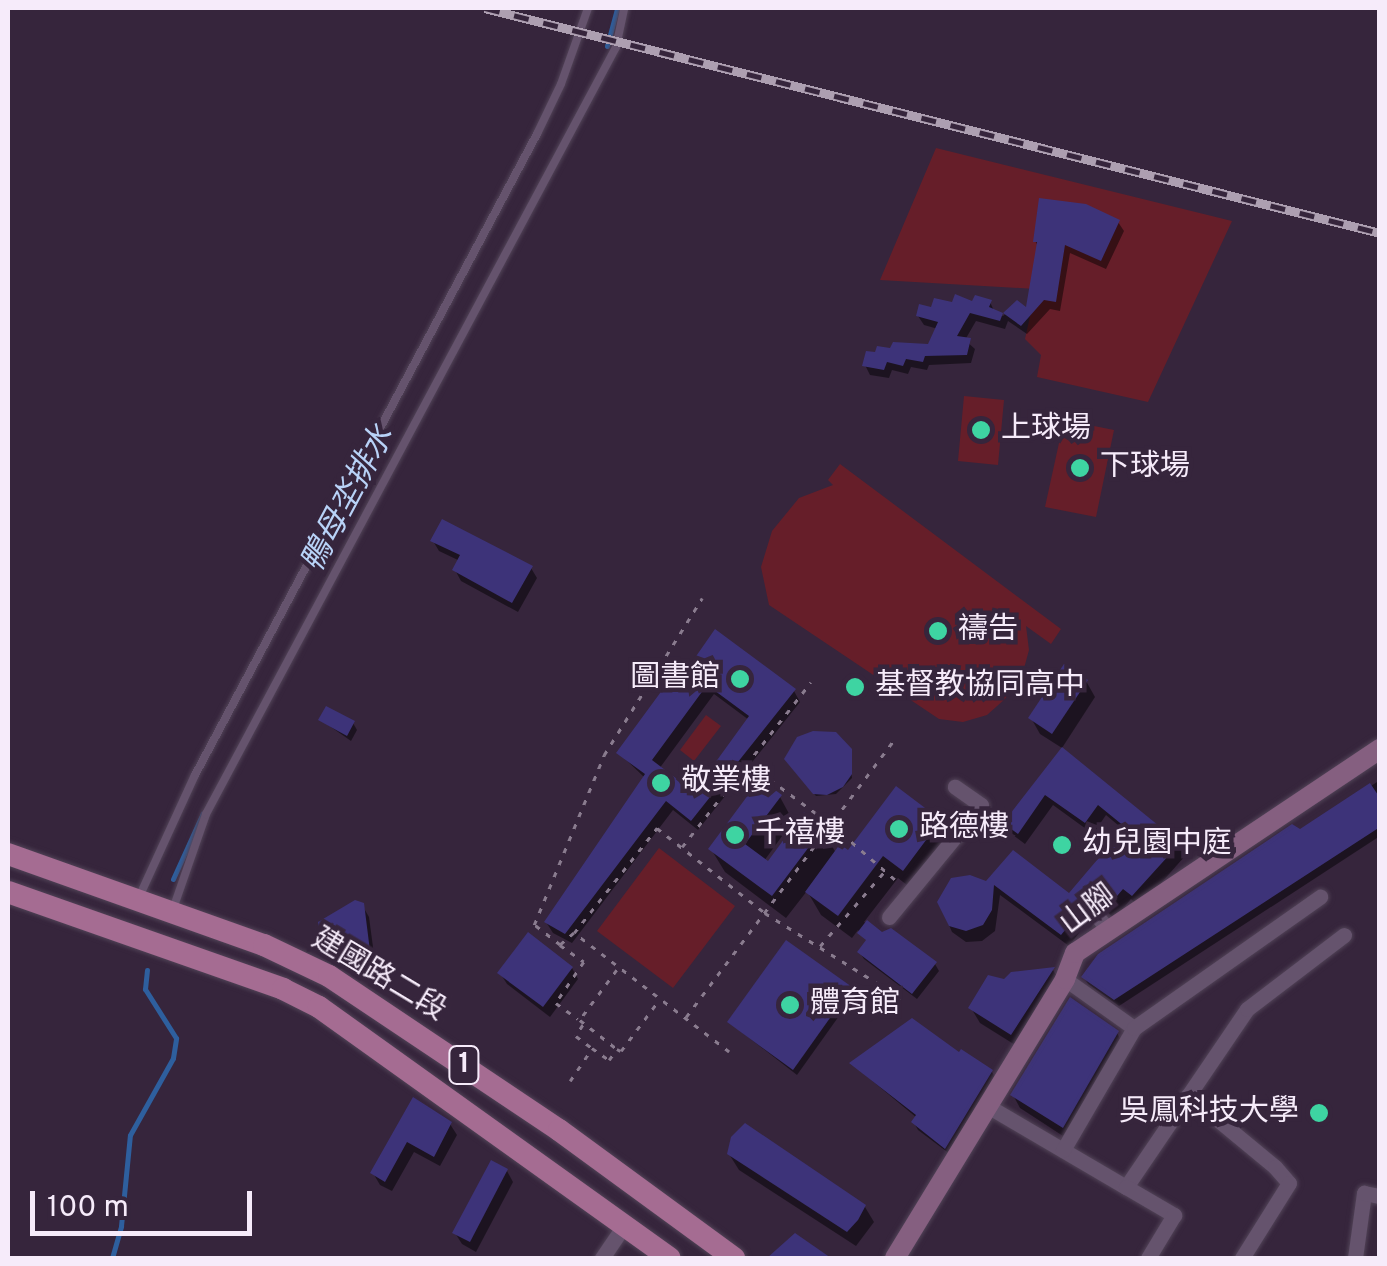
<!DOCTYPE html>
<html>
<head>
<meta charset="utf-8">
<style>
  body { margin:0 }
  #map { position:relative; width:1387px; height:1266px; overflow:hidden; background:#36253c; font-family:Overpass,"Noto Sans TC",sans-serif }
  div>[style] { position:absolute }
  .green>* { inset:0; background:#661e29 }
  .shadow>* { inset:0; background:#0007 }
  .stream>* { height:5px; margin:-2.5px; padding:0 2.5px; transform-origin:2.5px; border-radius:2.5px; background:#2e5f9e }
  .building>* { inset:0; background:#3d3379 }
  .path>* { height:2.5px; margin-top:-1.25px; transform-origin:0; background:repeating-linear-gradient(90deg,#8a7c8f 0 5px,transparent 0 13px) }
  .roads { filter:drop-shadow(0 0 2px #514357) drop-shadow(0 0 2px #514357) }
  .lane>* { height:8px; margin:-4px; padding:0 4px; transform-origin:4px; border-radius:4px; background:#65536d }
  .street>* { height:15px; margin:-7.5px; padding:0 7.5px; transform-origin:7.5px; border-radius:7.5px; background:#65536d }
  .secondary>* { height:20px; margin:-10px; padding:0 10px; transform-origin:10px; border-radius:10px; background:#855f80 }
  .primary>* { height:22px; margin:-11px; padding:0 11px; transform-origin:11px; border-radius:11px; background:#a56c92 }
  .rail>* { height:9px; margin-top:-4.5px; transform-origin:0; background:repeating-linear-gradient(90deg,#36253c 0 15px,#ad9fb1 0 30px); box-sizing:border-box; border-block:2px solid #ad9fb1 }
  .dots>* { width:28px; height:28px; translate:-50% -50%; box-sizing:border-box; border:5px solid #36253c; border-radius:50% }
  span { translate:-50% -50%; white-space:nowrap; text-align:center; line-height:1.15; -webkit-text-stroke:9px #36253c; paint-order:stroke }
  .shield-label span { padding:2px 8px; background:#36253c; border:2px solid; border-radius:8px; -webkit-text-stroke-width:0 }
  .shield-label { font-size:28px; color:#f6ebfa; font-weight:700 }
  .poi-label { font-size:30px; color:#f6ebfa }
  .left { translate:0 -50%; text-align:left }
  .right { translate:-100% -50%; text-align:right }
  .street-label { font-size:30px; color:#f6ebfa }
  .water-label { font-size:32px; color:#b8d2f7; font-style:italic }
  .frame { position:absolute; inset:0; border:10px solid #f6ebfa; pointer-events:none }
  .scale { position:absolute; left:30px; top:1191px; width:222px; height:45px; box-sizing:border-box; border:5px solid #f6ebfa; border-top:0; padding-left:12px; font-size:30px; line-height:35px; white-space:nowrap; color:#f6ebfa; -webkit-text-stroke:8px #36253c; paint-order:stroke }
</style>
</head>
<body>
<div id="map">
  <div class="green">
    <div style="clip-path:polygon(936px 148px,1232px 221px,1148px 402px,1037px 377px,1041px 355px,1025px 339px,1036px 289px,880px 280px)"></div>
    <div style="clip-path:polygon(964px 396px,1004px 400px,998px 465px,958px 461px)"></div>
    <div style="clip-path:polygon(1064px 420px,1114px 430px,1096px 517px,1045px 507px)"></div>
    <div style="clip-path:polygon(840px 464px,1061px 629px,1051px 644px,1026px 626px,1029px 650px,1023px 672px,1005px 699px,987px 715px,963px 722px,939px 719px,769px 605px,761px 567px,772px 531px,799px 498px,833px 485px,828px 480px)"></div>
    <div style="clip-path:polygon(706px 715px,721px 726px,694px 761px,680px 750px)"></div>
    <div style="clip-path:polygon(659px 848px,735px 906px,673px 988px,597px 931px)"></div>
  </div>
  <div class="shadow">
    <div style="clip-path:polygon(1118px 222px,1124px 231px,1106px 269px,1070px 253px,1060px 311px,1050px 309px,1027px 334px,1008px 321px,1005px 329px,976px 321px,965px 340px,975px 349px,971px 363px,929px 365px,927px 370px,911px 367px,908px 374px,892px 370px,889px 378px,870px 375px,865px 365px,930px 346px,938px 329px,924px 325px,918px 316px,990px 302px,995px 313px,1003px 316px,1017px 303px,1027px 312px,1039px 248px,1035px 241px)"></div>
    <div style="clip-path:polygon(433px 541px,531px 568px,537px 578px,518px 612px,461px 581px,455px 570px,460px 561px,439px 551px)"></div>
    <div style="clip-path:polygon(evenodd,684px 679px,794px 691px,800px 702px,698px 830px,673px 810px,572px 943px,553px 933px,546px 922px,645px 778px,619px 753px,684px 679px,714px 694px,749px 720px,695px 795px,659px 769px,714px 694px)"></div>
    <div style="clip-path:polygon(1086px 681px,1095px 697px,1062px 748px,1040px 734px,1031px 718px)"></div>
    <div style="clip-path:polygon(321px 720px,353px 723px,357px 730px,351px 741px)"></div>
    <div style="clip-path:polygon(848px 748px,852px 778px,836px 794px,816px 796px,793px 769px)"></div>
    <div style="clip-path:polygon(1063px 750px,1178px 844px,1185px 856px,1140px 907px,1131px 899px,1114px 919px,1103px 907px,1089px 908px,1085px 925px,1069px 946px,1000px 895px,995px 931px,982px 941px,966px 942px,952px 932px,939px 902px,987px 884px,1013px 854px,1069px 897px,1125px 831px,1106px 815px,1093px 834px,1053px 805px,1025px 844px,1013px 835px,1006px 823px)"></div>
    <div style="clip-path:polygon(1380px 780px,1380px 836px,1119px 1006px,1088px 984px,1084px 977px)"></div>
    <div style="clip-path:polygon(780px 797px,793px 821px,764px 861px,768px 864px,822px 829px,836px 853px,849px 853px,939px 822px,953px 845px,917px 893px,898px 878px,864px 922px,935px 964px,939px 971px,917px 999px,864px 959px,860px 953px,868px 942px,858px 930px,852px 938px,821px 915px,807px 891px,786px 918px,725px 872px,711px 849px)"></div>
    <div style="clip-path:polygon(362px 905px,369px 917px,375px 962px,362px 964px,328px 947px,322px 935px)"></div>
    <div style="clip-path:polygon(572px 968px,578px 979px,550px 1017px,507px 984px,500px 973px)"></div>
    <div style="clip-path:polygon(1053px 970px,1062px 985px,1020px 1048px,980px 1023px,971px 1008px,1012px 974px)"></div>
    <div style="clip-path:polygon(850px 988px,854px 995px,797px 1075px,730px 1023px)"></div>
    <div style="clip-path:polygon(1117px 1033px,1124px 1046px,1063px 1136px,1020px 1108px,1013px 1095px)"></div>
    <div style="clip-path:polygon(959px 1056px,992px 1072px,996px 1079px,950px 1154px,918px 1130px,914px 1123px,917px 1118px,852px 1064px)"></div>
    <div style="clip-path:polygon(414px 1101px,450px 1124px,457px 1135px,440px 1166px,414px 1152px,392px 1191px,380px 1185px,373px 1173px)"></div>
    <div style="clip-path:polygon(729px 1154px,865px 1207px,874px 1222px,856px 1246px,739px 1170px)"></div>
    <div style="clip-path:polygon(507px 1171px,513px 1182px,476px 1252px,462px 1244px,455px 1233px)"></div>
  </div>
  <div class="stream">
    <div style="left:607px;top:46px;width:39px;rotate:-75deg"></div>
    <div style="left:173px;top:879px;width:72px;rotate:-65.6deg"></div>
    <div style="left:112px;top:1258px;width:33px;rotate:-74deg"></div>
    <div style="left:121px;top:1226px;width:91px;rotate:-84.4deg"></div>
    <div style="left:130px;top:1135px;width:88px;rotate:-60.8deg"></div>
    <div style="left:173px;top:1058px;width:20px;rotate:-81deg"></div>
    <div style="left:176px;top:1038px;width:58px;rotate:-122.3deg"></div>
    <div style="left:145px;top:989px;width:19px;rotate:-84deg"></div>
  </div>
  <div class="building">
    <div style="clip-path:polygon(1039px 198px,1086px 204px,1120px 220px,1101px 261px,1065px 245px,1056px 302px,1044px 300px,1021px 326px,1003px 313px,1000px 321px,970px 313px,957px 336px,971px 338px,967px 355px,925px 356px,923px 362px,906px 359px,903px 366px,887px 362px,884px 370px,862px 366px,866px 351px,875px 352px,877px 346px,890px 348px,893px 342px,928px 344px,938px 322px,916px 316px,919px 304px,931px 307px,934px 298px,952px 302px,955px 294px,972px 301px,975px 295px,992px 300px,989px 307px,1003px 313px,1017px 300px,1026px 307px,1037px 242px,1033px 242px)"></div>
    <div style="clip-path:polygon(442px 519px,533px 566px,512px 603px,452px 570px,460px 555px,430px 541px)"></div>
    <div style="clip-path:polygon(evenodd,715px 629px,796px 689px,691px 821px,666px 801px,565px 934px,544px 922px,645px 774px,616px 753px,677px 670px,683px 675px,715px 629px,707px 685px,749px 716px,694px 792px,652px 760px,707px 685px)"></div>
    <div style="clip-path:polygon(1064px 664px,1088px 680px,1052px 734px,1028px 718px)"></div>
    <div style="clip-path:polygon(326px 706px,355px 721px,347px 736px,318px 720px)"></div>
    <div style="clip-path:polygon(813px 731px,836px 732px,852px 749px,852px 774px,843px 787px,827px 795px,813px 794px,784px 759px,797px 737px)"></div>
    <div style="clip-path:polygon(1062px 747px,1180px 843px,1132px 896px,1123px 889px,1106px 909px,1094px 896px,1083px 897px,1080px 912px,1061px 935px,994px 885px,992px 910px,983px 925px,966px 931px,949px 926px,937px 902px,951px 878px,970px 875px,986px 881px,1013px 850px,1069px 893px,1125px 827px,1098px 805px,1085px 823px,1045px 795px,1018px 834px,1003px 823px)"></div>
    <div style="clip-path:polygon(760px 779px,782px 795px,745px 844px,768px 861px,804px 812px,824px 827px,772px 896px,708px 849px)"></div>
    <div style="clip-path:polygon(1370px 783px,1380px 798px,1380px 827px,1114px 1000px,1081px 977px,1098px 954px,1292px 824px,1300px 829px)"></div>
    <div style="clip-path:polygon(896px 786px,941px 820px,903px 871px,883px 856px,838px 916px,805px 892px,840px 844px,848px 850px)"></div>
    <div style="clip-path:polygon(355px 900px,364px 903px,370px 951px,354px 953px,319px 936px,318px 922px)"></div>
    <div style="clip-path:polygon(867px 920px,882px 932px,891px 928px,937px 962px,912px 994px,857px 952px,866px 940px,857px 933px)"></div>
    <div style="clip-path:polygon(528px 932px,573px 967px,543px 1007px,497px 973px)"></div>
    <div style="clip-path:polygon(786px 940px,852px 987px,793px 1070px,727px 1022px)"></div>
    <div style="clip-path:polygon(1055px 967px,1011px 1035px,968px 1008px,988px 975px,1004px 979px,1011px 972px)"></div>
    <div style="clip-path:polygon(1070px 997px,1119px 1031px,1063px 1128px,1010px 1095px)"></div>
    <div style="clip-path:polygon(912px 1018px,959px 1052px,961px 1049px,993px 1070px,945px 1149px,911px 1122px,916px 1115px,849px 1063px)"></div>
    <div style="clip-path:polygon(413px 1097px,452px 1122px,434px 1157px,407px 1142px,385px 1182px,370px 1173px)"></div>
    <div style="clip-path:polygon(745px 1123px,866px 1205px,858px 1220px,847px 1232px,727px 1154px,731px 1137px)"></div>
    <div style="clip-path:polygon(491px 1160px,508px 1169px,470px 1242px,452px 1233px)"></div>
    <div style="clip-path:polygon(795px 1233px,831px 1258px,767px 1258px)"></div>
  </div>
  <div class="path">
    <div style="left:749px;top:764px;width:103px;rotate:36.3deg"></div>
    <div style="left:832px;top:825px;width:89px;rotate:40.9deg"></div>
    <div style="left:682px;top:847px;width:209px;rotate:-52deg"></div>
    <div style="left:574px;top:933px;width:18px;rotate:139deg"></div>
    <div style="left:560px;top:945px;width:29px;rotate:35deg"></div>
    <div style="left:584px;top:962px;width:50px;rotate:124.3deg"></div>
    <div style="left:556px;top:1003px;width:27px;rotate:36deg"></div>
    <div style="left:560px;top:945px;width:33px;rotate:-142deg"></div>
    <div style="left:534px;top:925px;width:184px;rotate:-67.6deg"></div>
    <div style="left:604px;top:755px;width:185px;rotate:-58deg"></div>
    <div style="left:820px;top:946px;width:98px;rotate:-49.1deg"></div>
    <div style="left:617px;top:970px;width:62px;rotate:126.5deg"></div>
    <div style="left:580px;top:1020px;width:47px;rotate:38.1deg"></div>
    <div style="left:617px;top:1049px;width:4px;rotate:27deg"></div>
    <div style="left:621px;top:1051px;width:64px;rotate:-53.3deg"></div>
    <div style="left:686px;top:1017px;width:345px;rotate:-53.1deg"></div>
    <div style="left:583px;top:1025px;width:13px;rotate:122deg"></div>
    <div style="left:576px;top:1036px;width:20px;rotate:37deg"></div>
    <div style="left:592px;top:1048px;width:21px;rotate:35deg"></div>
    <div style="left:609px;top:1060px;width:12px;rotate:-55deg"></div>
    <div style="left:729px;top:1052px;width:195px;rotate:-142.5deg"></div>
    <div style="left:574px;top:933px;width:134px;rotate:-51.7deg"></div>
    <div style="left:657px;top:828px;width:137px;rotate:38.2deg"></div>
    <div style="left:765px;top:913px;width:164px;rotate:32deg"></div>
    <div style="left:570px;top:1081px;width:37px;rotate:-56deg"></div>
  </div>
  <div class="roads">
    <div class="lane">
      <div style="left:140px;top:895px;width:132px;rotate:-65.4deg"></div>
      <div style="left:195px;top:775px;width:727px;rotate:-61.92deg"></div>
      <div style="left:537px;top:134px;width:55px;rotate:-64.4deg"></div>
      <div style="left:561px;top:84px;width:81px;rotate:-70.4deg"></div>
      <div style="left:173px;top:909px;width:101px;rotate:-70.8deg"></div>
      <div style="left:206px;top:814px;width:870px;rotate:-61.87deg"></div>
      <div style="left:616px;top:47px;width:40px;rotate:-78deg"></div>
    </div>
    <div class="street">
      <div style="left:1089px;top:906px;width:32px;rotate:51deg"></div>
      <div style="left:889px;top:917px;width:145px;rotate:-50.6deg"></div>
      <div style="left:981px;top:805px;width:32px;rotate:-145deg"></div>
      <div style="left:1065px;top:979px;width:85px;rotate:35.4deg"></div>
      <div style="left:1188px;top:1095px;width:113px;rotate:39.6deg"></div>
      <div style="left:1275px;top:1167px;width:21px;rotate:49deg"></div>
      <div style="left:1289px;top:1183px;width:89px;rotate:122.1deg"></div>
      <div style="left:986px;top:1105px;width:162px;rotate:30.4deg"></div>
      <div style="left:1126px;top:1187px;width:215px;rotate:-55.8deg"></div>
      <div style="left:1247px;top:1009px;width:122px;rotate:-37.3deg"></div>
      <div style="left:1063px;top:1150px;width:141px;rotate:-59.8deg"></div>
      <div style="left:1134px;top:1028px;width:228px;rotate:-35.2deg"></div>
      <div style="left:1126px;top:1187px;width:56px;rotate:30.3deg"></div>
      <div style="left:1174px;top:1215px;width:50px;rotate:121.2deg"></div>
      <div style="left:602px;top:1258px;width:41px;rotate:-55.9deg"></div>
      <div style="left:1355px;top:1258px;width:66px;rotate:-82.1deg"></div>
      <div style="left:1364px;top:1193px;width:16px;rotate:11deg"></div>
    </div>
    <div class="secondary">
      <div style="left:895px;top:1258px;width:327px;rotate:-58.6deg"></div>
      <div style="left:1065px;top:979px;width:28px;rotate:-69deg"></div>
      <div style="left:1075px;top:953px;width:367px;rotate:-33.8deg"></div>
    </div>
    <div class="primary">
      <div style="left:8px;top:854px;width:272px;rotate:19.6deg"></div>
      <div style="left:264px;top:945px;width:72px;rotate:25.5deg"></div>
      <div style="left:329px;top:976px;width:277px;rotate:33.8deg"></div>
      <div style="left:559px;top:1130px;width:217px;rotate:36.2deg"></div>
      <div style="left:8px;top:892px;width:292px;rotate:19.4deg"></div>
      <div style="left:283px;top:989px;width:40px;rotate:26.6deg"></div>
      <div style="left:319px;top:1007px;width:431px;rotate:35.6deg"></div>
    </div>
  </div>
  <div class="rail">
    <div style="left:485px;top:8px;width:923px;rotate:14.11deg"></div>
  </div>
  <div class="dots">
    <div style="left:981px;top:430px;background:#3ed4a2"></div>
    <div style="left:1080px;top:468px;background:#3ed4a2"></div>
    <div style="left:938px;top:631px;background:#3ed4a2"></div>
    <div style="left:740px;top:679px;background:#3ed4a2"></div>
    <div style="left:855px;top:687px;background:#3ed4a2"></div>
    <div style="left:661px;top:783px;background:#3ed4a2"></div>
    <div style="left:899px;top:829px;background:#3ed4a2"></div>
    <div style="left:735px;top:835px;background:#3ed4a2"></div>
    <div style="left:1062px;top:845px;background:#3ed4a2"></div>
    <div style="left:790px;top:1005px;background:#3ed4a2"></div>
    <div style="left:1319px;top:1113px;background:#3ed4a2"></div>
  </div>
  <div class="shield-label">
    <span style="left:464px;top:1065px">1</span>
  </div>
  <div class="poi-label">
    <span class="left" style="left:1001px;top:430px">上球場</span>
    <span class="left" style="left:1100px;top:468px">下球場</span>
    <span class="left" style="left:958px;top:631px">禱告</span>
    <span class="right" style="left:720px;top:679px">圖書館</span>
    <span class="left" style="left:875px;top:687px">基督教協同高中</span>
    <span class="left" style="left:681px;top:783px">敬業樓</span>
    <span class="left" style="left:919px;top:829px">路德樓</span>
    <span class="left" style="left:755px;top:835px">千禧樓</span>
    <span class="left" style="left:1082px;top:845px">幼兒園中庭</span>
    <span class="left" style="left:810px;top:1005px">體育館</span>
    <span class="right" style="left:1299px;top:1113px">吳鳳科技大學</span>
  </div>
  <div class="street-label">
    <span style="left:1089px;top:911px;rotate:-37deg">山腳</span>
    <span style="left:378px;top:976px;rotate:31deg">建國路二段</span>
  </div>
  <div class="water-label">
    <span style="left:349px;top:500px;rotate:-62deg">鴨母坔排水</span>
  </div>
  <div class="frame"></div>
  <div class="scale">100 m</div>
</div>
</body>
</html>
